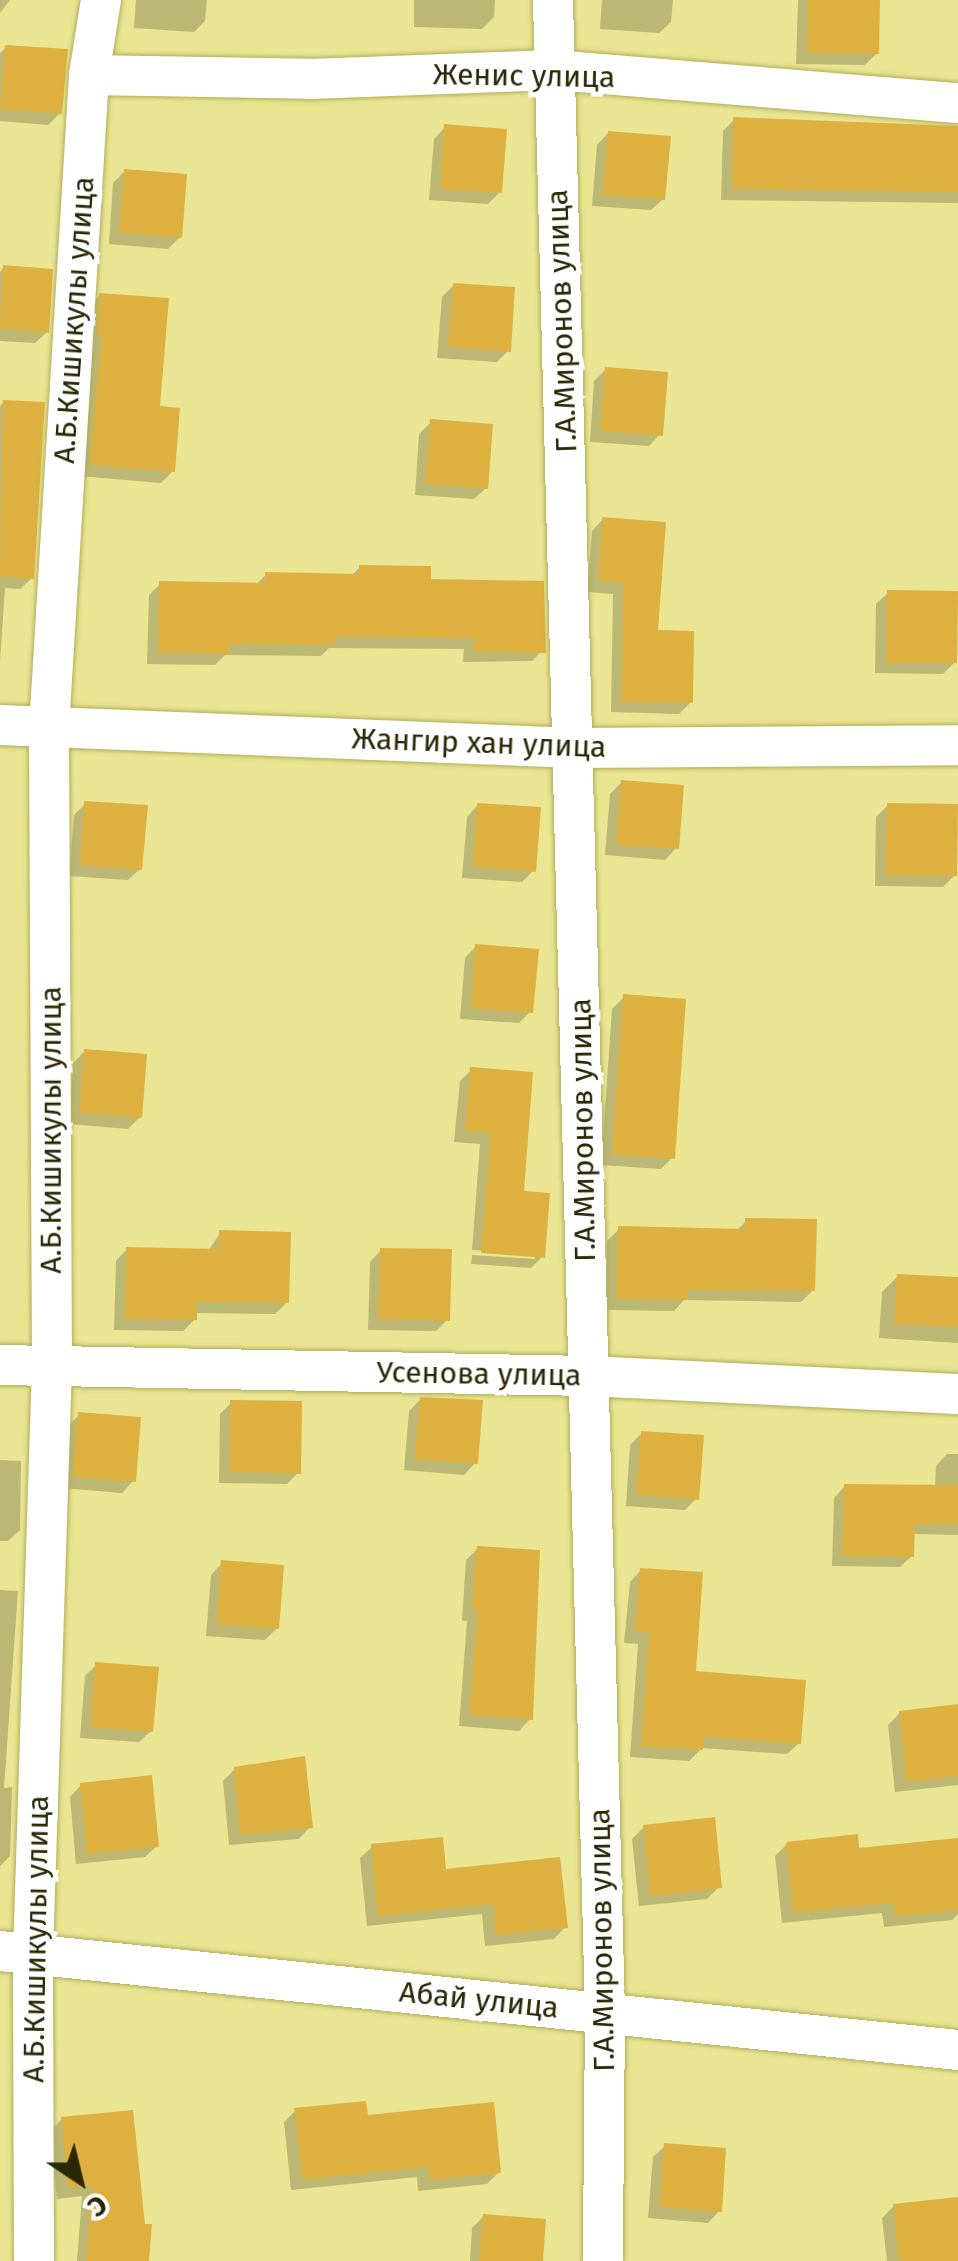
<!DOCTYPE html>
<html>
<head>
<meta charset="utf-8">
<style>
  body { margin:0 }
  #map { position:relative; width:958px; height:2261px; overflow:hidden; background:#eae592; font-family:"Fira Sans",sans-serif }
  div>[style] { position:absolute }
  .shadow>* { inset:0; background:#0003 }
  .building>* { inset:0; background:#deb040 }
  .roads { filter:drop-shadow(0 0 2px #b2ad5b) drop-shadow(0 0 2px #b2ad5b) }
  .minor>* { height:40px; margin:-20px; padding:0 20px; transform-origin:20px; border-radius:20px; background:#fff }
  span { translate:-50% -50%; white-space:nowrap; text-align:center; line-height:1.15; -webkit-text-stroke:10px #fff; paint-order:stroke }
  .street-label { font-size:30px; color:#2a2704 }
  .north { position:absolute; left:30px; top:2131px; width:100px; height:100px; -webkit-text-stroke:8px #fff; paint-order:stroke; rotate:145deg; font-size:28px; font-weight:700; line-height:40px; text-align:center; color:#2a2704 }
  .north::after { content:''; display:block; margin:auto; width:35px; height:45px; background:#2a2704; clip-path:polygon(50% 0,100% 100%,50% 72%,0 100%) }
</style>
</head>
<body>
<div id="map">
  <div class="shadow">
    <div style="clip-path:polygon(0 0,10px 0,0 13px)"></div>
    <div style="clip-path:polygon(136px 0,207px 0,205px 21px,194px 32px,134px 28px)"></div>
    <div style="clip-path:polygon(414px 0,495px 0,494px 17px,482px 29px,414px 27px)"></div>
    <div style="clip-path:polygon(602px 0,673px 0,671px 22px,659px 33px,600px 29px)"></div>
    <div style="clip-path:polygon(798px 0,878px 0,877px 53px,865px 65px,796px 64px)"></div>
    <div style="clip-path:polygon(6px 48px,60px 113px,48px 125px,0 121px,0 53px)"></div>
    <div style="clip-path:polygon(734px 120px,958px 129px,958px 203px,721px 200px,723px 131px)"></div>
    <div style="clip-path:polygon(445px 127px,500px 192px,488px 204px,429px 200px,434px 139px)"></div>
    <div style="clip-path:polygon(608px 133px,663px 199px,651px 210px,592px 206px,597px 145px)"></div>
    <div style="clip-path:polygon(125px 171px,180px 237px,168px 249px,109px 244px,113px 183px)"></div>
    <div style="clip-path:polygon(4px 267px,47px 332px,35px 343px,0 341px,0 272px)"></div>
    <div style="clip-path:polygon(454px 285px,508px 351px,497px 362px,437px 358px,442px 297px)"></div>
    <div style="clip-path:polygon(100px 295px,157px 408px,173px 471px,161px 483px,79px 476px,89px 307px)"></div>
    <div style="clip-path:polygon(606px 369px,660px 434px,649px 446px,590px 442px,594px 381px)"></div>
    <div style="clip-path:polygon(4px 402px,32px 578px,20px 589px,5px 588px,0 661px,0 406px)"></div>
    <div style="clip-path:polygon(431px 422px,486px 488px,474px 499px,415px 495px,419px 434px)"></div>
    <div style="clip-path:polygon(603px 519px,691px 702px,679px 714px,611px 712px,613px 594px,587px 592px,592px 531px)"></div>
    <div style="clip-path:polygon(360px 567px,428px 581px,544px 649px,532px 661px,463px 662px,464px 649px,329px 648px,321px 656px,225px 655px,215px 665px,147px 664px,149px 595px,160px 584px,255px 585px,266px 575px,351px 576px)"></div>
    <div style="clip-path:polygon(888px 593px,955px 662px,943px 674px,875px 673px,876px 604px)"></div>
    <div style="clip-path:polygon(621px 783px,676px 848px,665px 860px,605px 855px,610px 794px)"></div>
    <div style="clip-path:polygon(85px 804px,140px 869px,128px 880px,69px 876px,74px 815px)"></div>
    <div style="clip-path:polygon(478px 805px,533px 871px,522px 882px,462px 878px,467px 817px)"></div>
    <div style="clip-path:polygon(888px 805px,955px 875px,943px 887px,875px 886px,876px 817px)"></div>
    <div style="clip-path:polygon(476px 946px,531px 1011px,519px 1023px,460px 1019px,465px 958px)"></div>
    <div style="clip-path:polygon(624px 997px,672px 1158px,661px 1169px,601px 1165px,612px 1009px)"></div>
    <div style="clip-path:polygon(85px 1051px,140px 1117px,128px 1129px,69px 1124px,73px 1063px)"></div>
    <div style="clip-path:polygon(471px 1070px,543px 1256px,531px 1268px,471px 1264px,472px 1255px,535px 1259px,535px 1254px,472px 1250px,480px 1144px,454px 1142px,460px 1081px)"></div>
    <div style="clip-path:polygon(746px 1221px,813px 1290px,801px 1302px,684px 1300px,674px 1311px,606px 1310px,607px 1241px,619px 1229px,736px 1231px)"></div>
    <div style="clip-path:polygon(220px 1233px,287px 1302px,275px 1314px,195px 1313px,195px 1319px,183px 1331px,114px 1330px,116px 1261px,127px 1249px,208px 1251px)"></div>
    <div style="clip-path:polygon(381px 1250px,448px 1319px,436px 1331px,368px 1330px,370px 1262px)"></div>
    <div style="clip-path:polygon(898px 1276px,958px 1280px,958px 1343px,879px 1338px,882px 1292px)"></div>
    <div style="clip-path:polygon(421px 1399px,475px 1463px,464px 1475px,404px 1470px,409px 1411px)"></div>
    <div style="clip-path:polygon(231px 1403px,298px 1473px,287px 1484px,219px 1483px,220px 1414px)"></div>
    <div style="clip-path:polygon(79px 1415px,133px 1481px,122px 1493px,62px 1488px,67px 1427px)"></div>
    <div style="clip-path:polygon(642px 1433px,696px 1499px,685px 1510px,626px 1506px,630px 1445px)"></div>
    <div style="clip-path:polygon(947px 1454px,958px 1454px,958px 1535px,912px 1534px,912px 1556px,900px 1567px,832px 1566px,834px 1498px,845px 1486px,935px 1487px,936px 1466px)"></div>
    <div style="clip-path:polygon(0 1460px,21px 1461px,20px 1530px,8px 1541px,0 1541px)"></div>
    <div style="clip-path:polygon(478px 1548px,530px 1719px,519px 1731px,459px 1726px,467px 1621px,462px 1621px,466px 1560px)"></div>
    <div style="clip-path:polygon(222px 1563px,277px 1628px,265px 1640px,206px 1636px,211px 1575px)"></div>
    <div style="clip-path:polygon(641px 1570px,693px 1673px,799px 1743px,787px 1754px,702px 1748px,689px 1761px,630px 1757px,638px 1644px,624px 1643px,630px 1582px)"></div>
    <div style="clip-path:polygon(0 1590px,18px 1591px,4px 1788px,12px 1787px,10px 1856px,0 1866px)"></div>
    <div style="clip-path:polygon(96px 1665px,151px 1731px,139px 1742px,80px 1738px,85px 1676px)"></div>
    <div style="clip-path:polygon(958px 1707px,958px 1785px,895px 1792px,888px 1725px,900px 1713px)"></div>
    <div style="clip-path:polygon(235px 1769px,310px 1827px,299px 1839px,229px 1845px,223px 1781px)"></div>
    <div style="clip-path:polygon(81px 1785px,157px 1846px,145px 1857px,76px 1864px,70px 1797px)"></div>
    <div style="clip-path:polygon(644px 1827px,719px 1887px,707px 1899px,639px 1906px,632px 1839px)"></div>
    <div style="clip-path:polygon(787px 1844px,857px 1851px,958px 1849px,958px 1914px,952px 1920px,884px 1927px,882px 1913px,782px 1923px,775px 1856px)"></div>
    <div style="clip-path:polygon(372px 1847px,444px 1872px,565px 1927px,554px 1939px,485px 1946px,482px 1914px,367px 1926px,360px 1858px)"></div>
    <div style="clip-path:polygon(295px 2111px,365px 2118px,499px 2172px,487px 2184px,418px 2191px,417px 2177px,291px 2190px,284px 2122px)"></div>
    <div style="clip-path:polygon(62px 2119px,147px 2261px,77px 2261px,82px 2196px,57px 2199px,50px 2131px)"></div>
    <div style="clip-path:polygon(665px 2146px,719px 2211px,708px 2223px,648px 2218px,653px 2157px)"></div>
    <div style="clip-path:polygon(958px 2200px,958px 2261px,887px 2261px,882px 2218px,894px 2206px)"></div>
    <div style="clip-path:polygon(484px 2216px,540px 2261px,470px 2261px,472px 2228px)"></div>
  </div>
  <div class="building">
    <div style="clip-path:polygon(808px 0,880px 0,879px 54px,807px 53px)"></div>
    <div style="clip-path:polygon(5px 45px,68px 49px,62px 114px,0 109px)"></div>
    <div style="clip-path:polygon(733px 117px,958px 126px,958px 192px,732px 189px)"></div>
    <div style="clip-path:polygon(444px 124px,507px 129px,502px 193px,440px 189px)"></div>
    <div style="clip-path:polygon(608px 131px,671px 136px,665px 200px,602px 195px)"></div>
    <div style="clip-path:polygon(124px 169px,187px 174px,182px 238px,119px 233px)"></div>
    <div style="clip-path:polygon(3px 265px,53px 269px,49px 333px,0 329px)"></div>
    <div style="clip-path:polygon(453px 283px,515px 287px,511px 352px,448px 347px)"></div>
    <div style="clip-path:polygon(99px 293px,169px 298px,160px 406px,180px 408px,175px 472px,89px 465px,102px 337px,97px 336px)"></div>
    <div style="clip-path:polygon(605px 367px,668px 372px,663px 436px,600px 431px)"></div>
    <div style="clip-path:polygon(3px 400px,45px 402px,34px 579px,0 576px)"></div>
    <div style="clip-path:polygon(430px 419px,493px 424px,488px 489px,425px 484px)"></div>
    <div style="clip-path:polygon(602px 517px,666px 522px,658px 630px,694px 631px,693px 703px,621px 702px,623px 583px,598px 581px)"></div>
    <div style="clip-path:polygon(359px 565px,431px 566px,431px 579px,544px 581px,546px 653px,474px 652px,474px 638px,335px 637px,335px 645px,230px 644px,230px 654px,158px 653px,159px 581px,265px 583px,265px 572px,359px 574px)"></div>
    <div style="clip-path:polygon(887px 590px,958px 591px,957px 663px,886px 663px)"></div>
    <div style="clip-path:polygon(621px 780px,684px 785px,679px 849px,616px 845px)"></div>
    <div style="clip-path:polygon(84px 801px,148px 805px,142px 870px,80px 865px)"></div>
    <div style="clip-path:polygon(477px 803px,541px 807px,536px 872px,473px 867px)"></div>
    <div style="clip-path:polygon(887px 803px,958px 804px,957px 876px,885px 875px)"></div>
    <div style="clip-path:polygon(475px 944px,539px 949px,533px 1013px,471px 1008px)"></div>
    <div style="clip-path:polygon(623px 994px,686px 999px,675px 1159px,612px 1154px)"></div>
    <div style="clip-path:polygon(84px 1049px,147px 1054px,142px 1118px,79px 1113px)"></div>
    <div style="clip-path:polygon(470px 1067px,533px 1072px,524px 1191px,550px 1193px,545px 1258px,481px 1253px,491px 1133px,465px 1131px)"></div>
    <div style="clip-path:polygon(745px 1218px,817px 1219px,815px 1291px,688px 1290px,688px 1300px,616px 1299px,618px 1226px,745px 1229px)"></div>
    <div style="clip-path:polygon(219px 1230px,291px 1232px,289px 1303px,197px 1302px,197px 1320px,125px 1319px,126px 1247px,219px 1249px)"></div>
    <div style="clip-path:polygon(380px 1248px,452px 1249px,450px 1321px,378px 1319px)"></div>
    <div style="clip-path:polygon(897px 1274px,958px 1277px,958px 1327px,894px 1324px)"></div>
    <div style="clip-path:polygon(420px 1397px,483px 1400px,478px 1464px,415px 1459px)"></div>
    <div style="clip-path:polygon(230px 1400px,302px 1401px,301px 1474px,229px 1472px)"></div>
    <div style="clip-path:polygon(78px 1412px,141px 1417px,136px 1482px,73px 1477px)"></div>
    <div style="clip-path:polygon(641px 1431px,704px 1435px,699px 1500px,636px 1495px)"></div>
    <div style="clip-path:polygon(844px 1484px,958px 1485px,958px 1524px,915px 1524px,914px 1557px,842px 1556px)"></div>
    <div style="clip-path:polygon(477px 1546px,540px 1550px,533px 1720px,469px 1715px,478px 1610px,472px 1610px)"></div>
    <div style="clip-path:polygon(221px 1560px,284px 1565px,279px 1629px,217px 1625px)"></div>
    <div style="clip-path:polygon(640px 1568px,703px 1572px,696px 1671px,806px 1680px,801px 1744px,704px 1737px,703px 1750px,641px 1746px,649px 1633px,635px 1632px)"></div>
    <div style="clip-path:polygon(95px 1662px,159px 1667px,153px 1732px,90px 1727px)"></div>
    <div style="clip-path:polygon(958px 1704px,958px 1776px,906px 1782px,899px 1711px)"></div>
    <div style="clip-path:polygon(305px 1756px,313px 1828px,240px 1835px,234px 1767px)"></div>
    <div style="clip-path:polygon(152px 1775px,159px 1847px,87px 1854px,80px 1783px)"></div>
    <div style="clip-path:polygon(715px 1817px,722px 1888px,650px 1896px,643px 1825px)"></div>
    <div style="clip-path:polygon(858px 1834px,859px 1848px,958px 1838px,958px 1910px,894px 1917px,893px 1903px,793px 1913px,786px 1842px)"></div>
    <div style="clip-path:polygon(443px 1837px,446px 1869px,560px 1857px,568px 1928px,496px 1935px,493px 1904px,378px 1916px,371px 1844px)"></div>
    <div style="clip-path:polygon(366px 2101px,368px 2115px,494px 2102px,501px 2173px,429px 2180px,428px 2167px,302px 2180px,294px 2108px)"></div>
    <div style="clip-path:polygon(133px 2110px,145px 2224px,152px 2224px,149px 2261px,86px 2261px,92px 2186px,68px 2188px,61px 2117px)"></div>
    <div style="clip-path:polygon(664px 2143px,726px 2148px,722px 2212px,659px 2207px)"></div>
    <div style="clip-path:polygon(958px 2197px,958px 2261px,899px 2261px,893px 2204px)"></div>
    <div style="clip-path:polygon(483px 2214px,546px 2219px,543px 2261px,479px 2261px)"></div>
  </div>
  <div class="roads">
    <div class="minor">
      <div style="left:553px;top:0;width:2015px;rotate:88.52deg"></div>
      <div style="left:605px;top:2014px;width:247px;rotate:90.5deg"></div>
      <div style="left:89px;top:75px;width:221px;rotate:1deg"></div>
      <div style="left:310px;top:79px;width:244px;rotate:-2.1deg"></div>
      <div style="left:554px;top:70px;width:405px;rotate:4.7deg"></div>
      <div style="left:0;top:725px;width:575px;rotate:2.29deg"></div>
      <div style="left:575px;top:748px;width:383px;rotate:-0.4deg"></div>
      <div style="left:0;top:1365px;width:588px;rotate:1.07deg"></div>
      <div style="left:588px;top:1376px;width:370px;rotate:2.8deg"></div>
      <div style="left:0;top:1951px;width:963px;rotate:5.9deg"></div>
      <div style="left:34px;top:2261px;width:307px;rotate:-90.2deg"></div>
      <div style="left:33px;top:1954px;width:588px;rotate:-88.15deg"></div>
      <div style="left:52px;top:1366px;width:638px;rotate:-90.27deg"></div>
      <div style="left:49px;top:728px;width:654px;rotate:-86.49deg"></div>
      <div style="left:89px;top:75px;width:76px;rotate:-80.9deg"></div>
    </div>
  </div>
  <div class="street-label">
    <span style="left:524px;top:76px;rotate:1deg">Женис улица</span>
    <span style="left:74px;top:320px;rotate:-86deg">А.Б.Кишикулы улица</span>
    <span style="left:562px;top:321px;rotate:-92deg">Г.А.Миронов улица</span>
    <span style="left:479px;top:743px;rotate:2deg">Жангир хан улица</span>
    <span style="left:51px;top:1130px;rotate:-90deg">А.Б.Кишикулы улица</span>
    <span style="left:583px;top:1130px;rotate:-91deg">Г.А.Миронов улица</span>
    <span style="left:479px;top:1374px;rotate:1deg">Усенова улица</span>
    <span style="left:36px;top:1939px;rotate:-89deg">А.Б.Кишикулы улица</span>
    <span style="left:602px;top:1940px;rotate:-91deg">Г.А.Миронов улица</span>
    <span style="left:479px;top:2000px;rotate:6deg">Абай улица</span>
  </div>
  <div class="north">С</div>
</div>
</body>
</html>
